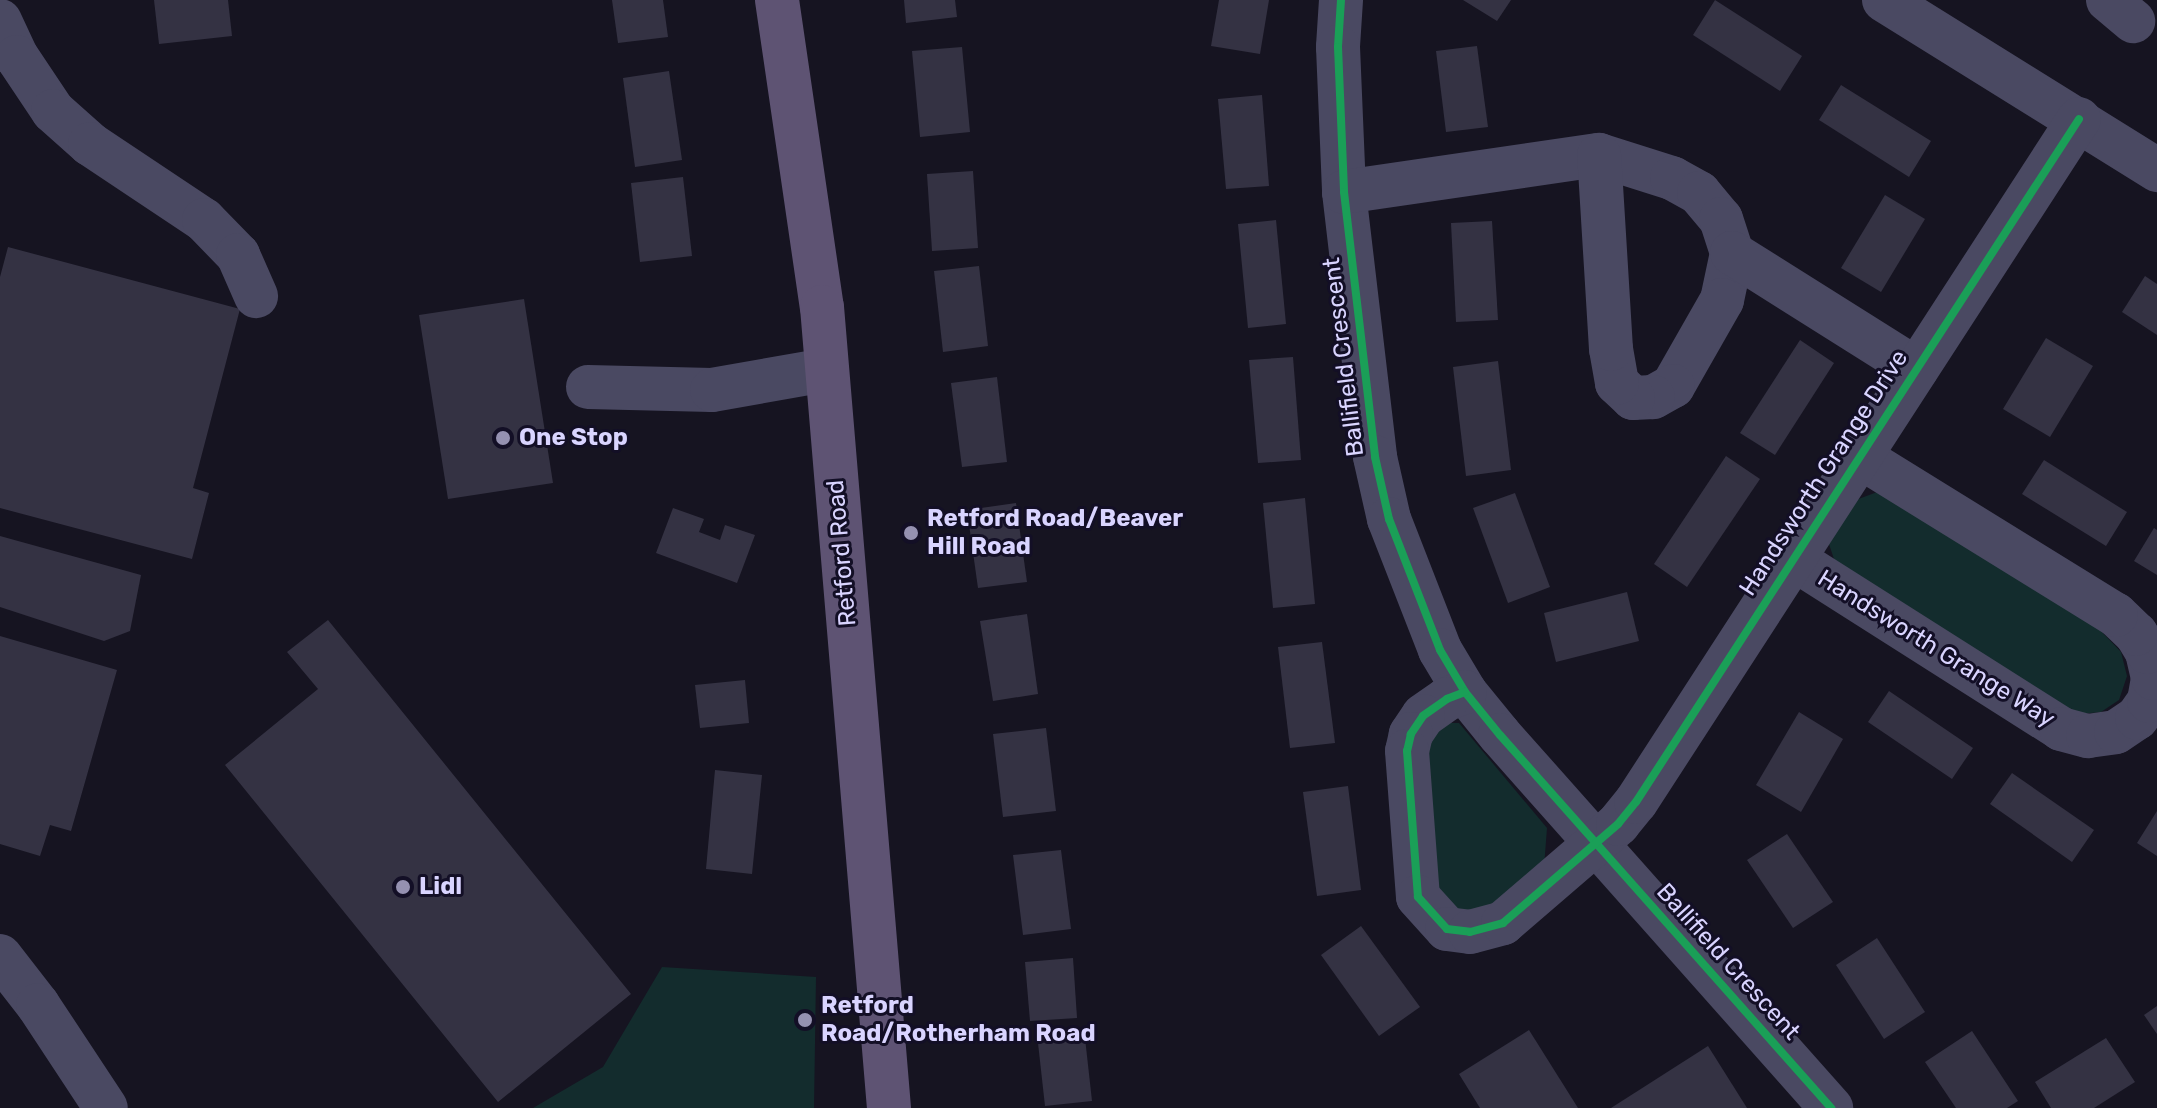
<!DOCTYPE html>
<html>
<head>
<meta charset="utf-8">
<style>
  body { margin:0 }
  #map { position:relative; width:2157px; height:1108px; overflow:hidden; background:#161421; font-family:Rubik,sans-serif }
  div>[style] { position:absolute }
  .green>* { inset:0; background:#132c2d }
  .building>* { inset:0; background:#343243 }
  .minor>* { height:44px; margin:-22px; padding:0 22px; transform-origin:22px; border-radius:22px; background:#4a4962 }
  .major>* { height:44px; margin:-22px; padding:0 22px; transform-origin:22px; border-radius:22px; background:#5e5373 }
  .cycleway>* { height:8px; margin:-4px; padding:0 4px; transform-origin:4px; border-radius:4px; background:#1a9f57 }
  .dots>* { width:22px; height:22px; translate:-50% -50%; box-sizing:border-box; border:4px solid #130f26; border-radius:50% }
  span { translate:-50% -50%; white-space:nowrap; text-align:center; line-height:1.15; -webkit-text-stroke:6px #130f26; paint-order:stroke }
  .street-label { font-size:24px; color:#d9d4ff }
  .poi-label { font-size:24px; color:#d9d4ff; font-weight:700 }
  .left { translate:0 -50%; text-align:left }
</style>
</head>
<body>
<div id="map">
  <div class="green">
    <div style="clip-path:polygon(1880px 491px,2098px 628px,2121px 652px,2127px 676px,2119px 700px,2101px 712px,2080px 714px,2052px 706px,1836px 565px,1828px 541px,1853px 501px)"></div>
    <div style="clip-path:polygon(1441px 723px,1459px 723px,1547px 828px,1544px 867px,1493px 915px,1450px 913px,1435px 892px,1425px 744px)"></div>
    <div style="clip-path:polygon(662px 967px,816px 977px,814px 1108px,533px 1108px,603px 1067px)"></div>
  </div>
  <div class="building">
    <div style="clip-path:polygon(154px 0,228px 0,232px 36px,159px 44px)"></div>
    <div style="clip-path:polygon(612px 0,663px 0,668px 37px,618px 43px)"></div>
    <div style="clip-path:polygon(904px 0,955px 0,957px 17px,906px 23px)"></div>
    <div style="clip-path:polygon(1219px 0,1269px 0,1260px 54px,1211px 46px)"></div>
    <div style="clip-path:polygon(1463px 0,1511px 0,1497px 21px)"></div>
    <div style="clip-path:polygon(1715px 0,1802px 56px,1780px 91px,1693px 35px)"></div>
    <div style="clip-path:polygon(1477px 46px,1488px 127px,1446px 132px,1436px 51px)"></div>
    <div style="clip-path:polygon(962px 47px,970px 132px,920px 137px,912px 51px)"></div>
    <div style="clip-path:polygon(669px 71px,682px 160px,635px 167px,623px 78px)"></div>
    <div style="clip-path:polygon(1841px 85px,1931px 141px,1909px 177px,1819px 120px)"></div>
    <div style="clip-path:polygon(1262px 95px,1269px 186px,1226px 189px,1218px 99px)"></div>
    <div style="clip-path:polygon(973px 171px,978px 248px,932px 251px,927px 174px)"></div>
    <div style="clip-path:polygon(683px 177px,692px 256px,640px 262px,631px 183px)"></div>
    <div style="clip-path:polygon(1885px 195px,1925px 219px,1881px 292px,1841px 268px)"></div>
    <div style="clip-path:polygon(1276px 220px,1286px 324px,1248px 328px,1238px 224px)"></div>
    <div style="clip-path:polygon(1492px 221px,1498px 320px,1456px 322px,1451px 223px)"></div>
    <div style="clip-path:polygon(8px 247px,240px 309px,193px 488px,209px 493px,192px 559px,0 508px,0 277px)"></div>
    <div style="clip-path:polygon(979px 266px,988px 346px,943px 352px,934px 271px)"></div>
    <div style="clip-path:polygon(2145px 276px,2157px 284px,2157px 335px,2122px 312px)"></div>
    <div style="clip-path:polygon(524px 299px,553px 483px,448px 499px,419px 315px)"></div>
    <div style="clip-path:polygon(2046px 338px,2093px 366px,2050px 437px,2003px 409px)"></div>
    <div style="clip-path:polygon(1800px 340px,1834px 363px,1775px 455px,1740px 433px)"></div>
    <div style="clip-path:polygon(1293px 357px,1301px 460px,1258px 463px,1249px 360px)"></div>
    <div style="clip-path:polygon(1498px 361px,1511px 470px,1466px 476px,1453px 367px)"></div>
    <div style="clip-path:polygon(997px 377px,1007px 462px,962px 467px,951px 383px)"></div>
    <div style="clip-path:polygon(1726px 456px,1760px 479px,1687px 587px,1654px 564px)"></div>
    <div style="clip-path:polygon(2044px 460px,2127px 512px,2106px 546px,2022px 494px)"></div>
    <div style="clip-path:polygon(1515px 493px,1550px 587px,1508px 603px,1473px 508px)"></div>
    <div style="clip-path:polygon(1305px 498px,1315px 604px,1273px 608px,1263px 503px)"></div>
    <div style="clip-path:polygon(1016px 503px,1027px 582px,978px 588px,967px 510px)"></div>
    <div style="clip-path:polygon(673px 508px,704px 519px,699px 532px,720px 540px,725px 525px,755px 535px,737px 583px,656px 553px)"></div>
    <div style="clip-path:polygon(2154px 528px,2157px 530px,2157px 575px,2134px 561px)"></div>
    <div style="clip-path:polygon(0 536px,141px 575px,130px 631px,104px 641px,0 607px)"></div>
    <div style="clip-path:polygon(1627px 592px,1639px 641px,1556px 662px,1544px 613px)"></div>
    <div style="clip-path:polygon(1027px 614px,1038px 694px,993px 701px,980px 621px)"></div>
    <div style="clip-path:polygon(328px 620px,631px 994px,498px 1102px,225px 765px,318px 689px,287px 652px)"></div>
    <div style="clip-path:polygon(0 636px,117px 670px,71px 831px,50px 825px,40px 856px,0 844px)"></div>
    <div style="clip-path:polygon(1322px 642px,1335px 743px,1290px 748px,1278px 647px)"></div>
    <div style="clip-path:polygon(745px 680px,749px 723px,700px 728px,695px 685px)"></div>
    <div style="clip-path:polygon(1889px 691px,1973px 748px,1952px 779px,1868px 722px)"></div>
    <div style="clip-path:polygon(1799px 712px,1843px 739px,1801px 812px,1756px 785px)"></div>
    <div style="clip-path:polygon(1046px 728px,1056px 811px,1003px 817px,993px 734px)"></div>
    <div style="clip-path:polygon(715px 770px,762px 775px,752px 874px,706px 869px)"></div>
    <div style="clip-path:polygon(2012px 773px,2094px 830px,2072px 862px,1990px 804px)"></div>
    <div style="clip-path:polygon(1348px 786px,1361px 890px,1317px 896px,1303px 792px)"></div>
    <div style="clip-path:polygon(2157px 811px,2157px 856px,2137px 843px)"></div>
    <div style="clip-path:polygon(1787px 834px,1833px 902px,1793px 928px,1747px 860px)"></div>
    <div style="clip-path:polygon(1061px 850px,1071px 929px,1023px 935px,1013px 855px)"></div>
    <div style="clip-path:polygon(1361px 926px,1420px 1007px,1379px 1036px,1321px 955px)"></div>
    <div style="clip-path:polygon(1877px 938px,1925px 1012px,1884px 1039px,1836px 965px)"></div>
    <div style="clip-path:polygon(1073px 958px,1077px 1018px,1030px 1021px,1025px 962px)"></div>
    <div style="clip-path:polygon(2157px 1006px,2157px 1034px,2144px 1015px)"></div>
    <div style="clip-path:polygon(1529px 1030px,1578px 1108px,1480px 1108px,1459px 1074px)"></div>
    <div style="clip-path:polygon(1972px 1031px,2018px 1101px,2007px 1108px,1956px 1108px,1925px 1062px)"></div>
    <div style="clip-path:polygon(1085px 1038px,1092px 1101px,1045px 1106px,1038px 1043px)"></div>
    <div style="clip-path:polygon(2106px 1038px,2135px 1082px,2094px 1108px,2051px 1108px,2035px 1082px)"></div>
    <div style="clip-path:polygon(1708px 1046px,1747px 1108px,1611px 1108px)"></div>
  </div>
  <div class="minor">
    <div style="left:1341px;top:0;width:47px;rotate:93.7deg"></div>
    <div style="left:1338px;top:47px;width:145px;rotate:87.6deg"></div>
    <div style="left:1344px;top:192px;width:267px;rotate:83.3deg"></div>
    <div style="left:1375px;top:457px;width:64px;rotate:77.3deg"></div>
    <div style="left:1389px;top:519px;width:141px;rotate:68.7deg"></div>
    <div style="left:1440px;top:650px;width:49px;rotate:59.2deg"></div>
    <div style="left:1465px;top:692px;width:55px;rotate:50.9deg"></div>
    <div style="left:1500px;top:735px;width:499px;rotate:48.4deg"></div>
    <div style="left:1884px;top:0;width:322px;rotate:31.9deg"></div>
    <div style="left:2108px;top:0;width:33px;rotate:40deg"></div>
    <div style="left:0;top:21px;width:40px;rotate:65deg"></div>
    <div style="left:17px;top:57px;width:65px;rotate:56.3deg"></div>
    <div style="left:53px;top:111px;width:50px;rotate:41.7deg"></div>
    <div style="left:90px;top:144px;width:137px;rotate:33.7deg"></div>
    <div style="left:204px;top:220px;width:49px;rotate:45.8deg"></div>
    <div style="left:238px;top:255px;width:45px;rotate:66.3deg"></div>
    <div style="left:1344px;top:192px;width:258px;rotate:-8.3deg"></div>
    <div style="left:1599px;top:155px;width:77px;rotate:17.5deg"></div>
    <div style="left:1672px;top:178px;width:31px;rotate:29deg"></div>
    <div style="left:1699px;top:193px;width:34px;rotate:50deg"></div>
    <div style="left:1721px;top:219px;width:36px;rotate:72deg"></div>
    <div style="left:1732px;top:253px;width:48px;rotate:102deg"></div>
    <div style="left:1722px;top:300px;width:99px;rotate:119.7deg"></div>
    <div style="left:1673px;top:386px;width:23px;rotate:151deg"></div>
    <div style="left:1653px;top:397px;width:20px;rotate:177deg"></div>
    <div style="left:1633px;top:398px;width:22px;rotate:-137deg"></div>
    <div style="left:1617px;top:383px;width:35px;rotate:-100deg"></div>
    <div style="left:1611px;top:349px;width:194px;rotate:-93.5deg"></div>
    <div style="left:1732px;top:253px;width:218px;rotate:32.2deg"></div>
    <div style="left:588px;top:387px;width:124px;rotate:1.4deg"></div>
    <div style="left:712px;top:390px;width:116px;rotate:-10deg"></div>
    <div style="left:1792px;top:558px;width:319px;rotate:32.4deg"></div>
    <div style="left:2061px;top:729px;width:28px;rotate:15deg"></div>
    <div style="left:2088px;top:736px;width:28px;rotate:-8deg"></div>
    <div style="left:2116px;top:732px;width:25px;rotate:-34deg"></div>
    <div style="left:2137px;top:718px;width:21px;rotate:-55deg"></div>
    <div style="left:2149px;top:701px;width:23px;rotate:-80deg"></div>
    <div style="left:2153px;top:678px;width:27px;rotate:-103deg"></div>
    <div style="left:2147px;top:652px;width:21px;rotate:-121deg"></div>
    <div style="left:2136px;top:634px;width:28px;rotate:-136deg"></div>
    <div style="left:2116px;top:615px;width:301px;rotate:-148.3deg"></div>
    <div style="left:1465px;top:692px;width:19px;rotate:159deg"></div>
    <div style="left:1447px;top:699px;width:29px;rotate:145deg"></div>
    <div style="left:1423px;top:716px;width:22px;rotate:124deg"></div>
    <div style="left:1411px;top:734px;width:17px;rotate:103deg"></div>
    <div style="left:1407px;top:751px;width:146px;rotate:85.7deg"></div>
    <div style="left:1418px;top:897px;width:43px;rotate:47.8deg"></div>
    <div style="left:1447px;top:929px;width:23px;rotate:7deg"></div>
    <div style="left:1470px;top:932px;width:34px;rotate:-15deg"></div>
    <div style="left:1503px;top:923px;width:152px;rotate:-40.7deg"></div>
    <div style="left:1618px;top:824px;width:28px;rotate:-51deg"></div>
    <div style="left:1636px;top:802px;width:814px;rotate:-57.03deg"></div>
    <div style="left:0;top:956px;width:62px;rotate:52.2deg"></div>
    <div style="left:38px;top:1005px;width:123px;rotate:56.6deg"></div>
  </div>
  <div class="major">
    <div style="left:777px;top:0;width:310px;rotate:81.7deg"></div>
    <div style="left:822px;top:307px;width:804px;rotate:85.22deg"></div>
  </div>
  <div class="cycleway">
    <div style="left:1341px;top:0;width:47px;rotate:93.7deg"></div>
    <div style="left:1338px;top:47px;width:145px;rotate:87.6deg"></div>
    <div style="left:1344px;top:192px;width:267px;rotate:83.3deg"></div>
    <div style="left:1375px;top:457px;width:64px;rotate:77.3deg"></div>
    <div style="left:1389px;top:519px;width:141px;rotate:68.7deg"></div>
    <div style="left:1440px;top:650px;width:49px;rotate:59.2deg"></div>
    <div style="left:1465px;top:692px;width:55px;rotate:50.9deg"></div>
    <div style="left:1500px;top:735px;width:499px;rotate:48.4deg"></div>
    <div style="left:1465px;top:692px;width:19px;rotate:159deg"></div>
    <div style="left:1447px;top:699px;width:29px;rotate:145deg"></div>
    <div style="left:1423px;top:716px;width:22px;rotate:124deg"></div>
    <div style="left:1411px;top:734px;width:17px;rotate:103deg"></div>
    <div style="left:1407px;top:751px;width:146px;rotate:85.7deg"></div>
    <div style="left:1418px;top:897px;width:43px;rotate:47.8deg"></div>
    <div style="left:1447px;top:929px;width:23px;rotate:7deg"></div>
    <div style="left:1470px;top:932px;width:34px;rotate:-15deg"></div>
    <div style="left:1503px;top:923px;width:152px;rotate:-40.7deg"></div>
    <div style="left:1618px;top:824px;width:28px;rotate:-51deg"></div>
    <div style="left:1636px;top:802px;width:814px;rotate:-57.03deg"></div>
  </div>
  <div class="dots">
    <div style="left:503px;top:438px;background:#9591b1"></div>
    <div style="left:911px;top:533px;background:#9591b1"></div>
    <div style="left:403px;top:887px;background:#9591b1"></div>
    <div style="left:805px;top:1020px;background:#9591b1"></div>
  </div>
  <div class="street-label">
    <span style="left:1344px;top:357px;rotate:-97deg">Ballifield Crescent</span>
    <span style="left:1824px;top:473px;rotate:-57deg">Handsworth Grange Drive</span>
    <span style="left:842px;top:553px;rotate:-95deg">Retford Road</span>
    <span style="left:1936px;top:649px;rotate:32deg">Handsworth Grange Way</span>
    <span style="left:1728px;top:962px;rotate:48deg">Ballifield Crescent</span>
  </div>
  <div class="poi-label">
    <span class="left" style="left:519px;top:438px">One Stop</span>
    <span class="left" style="left:927px;top:533px">Retford Road/Beaver<br>Hill Road</span>
    <span class="left" style="left:419px;top:887px">Lidl</span>
    <span class="left" style="left:821px;top:1020px">Retford<br>Road/Rotherham Road</span>
  </div>
</div>
</body>
</html>
